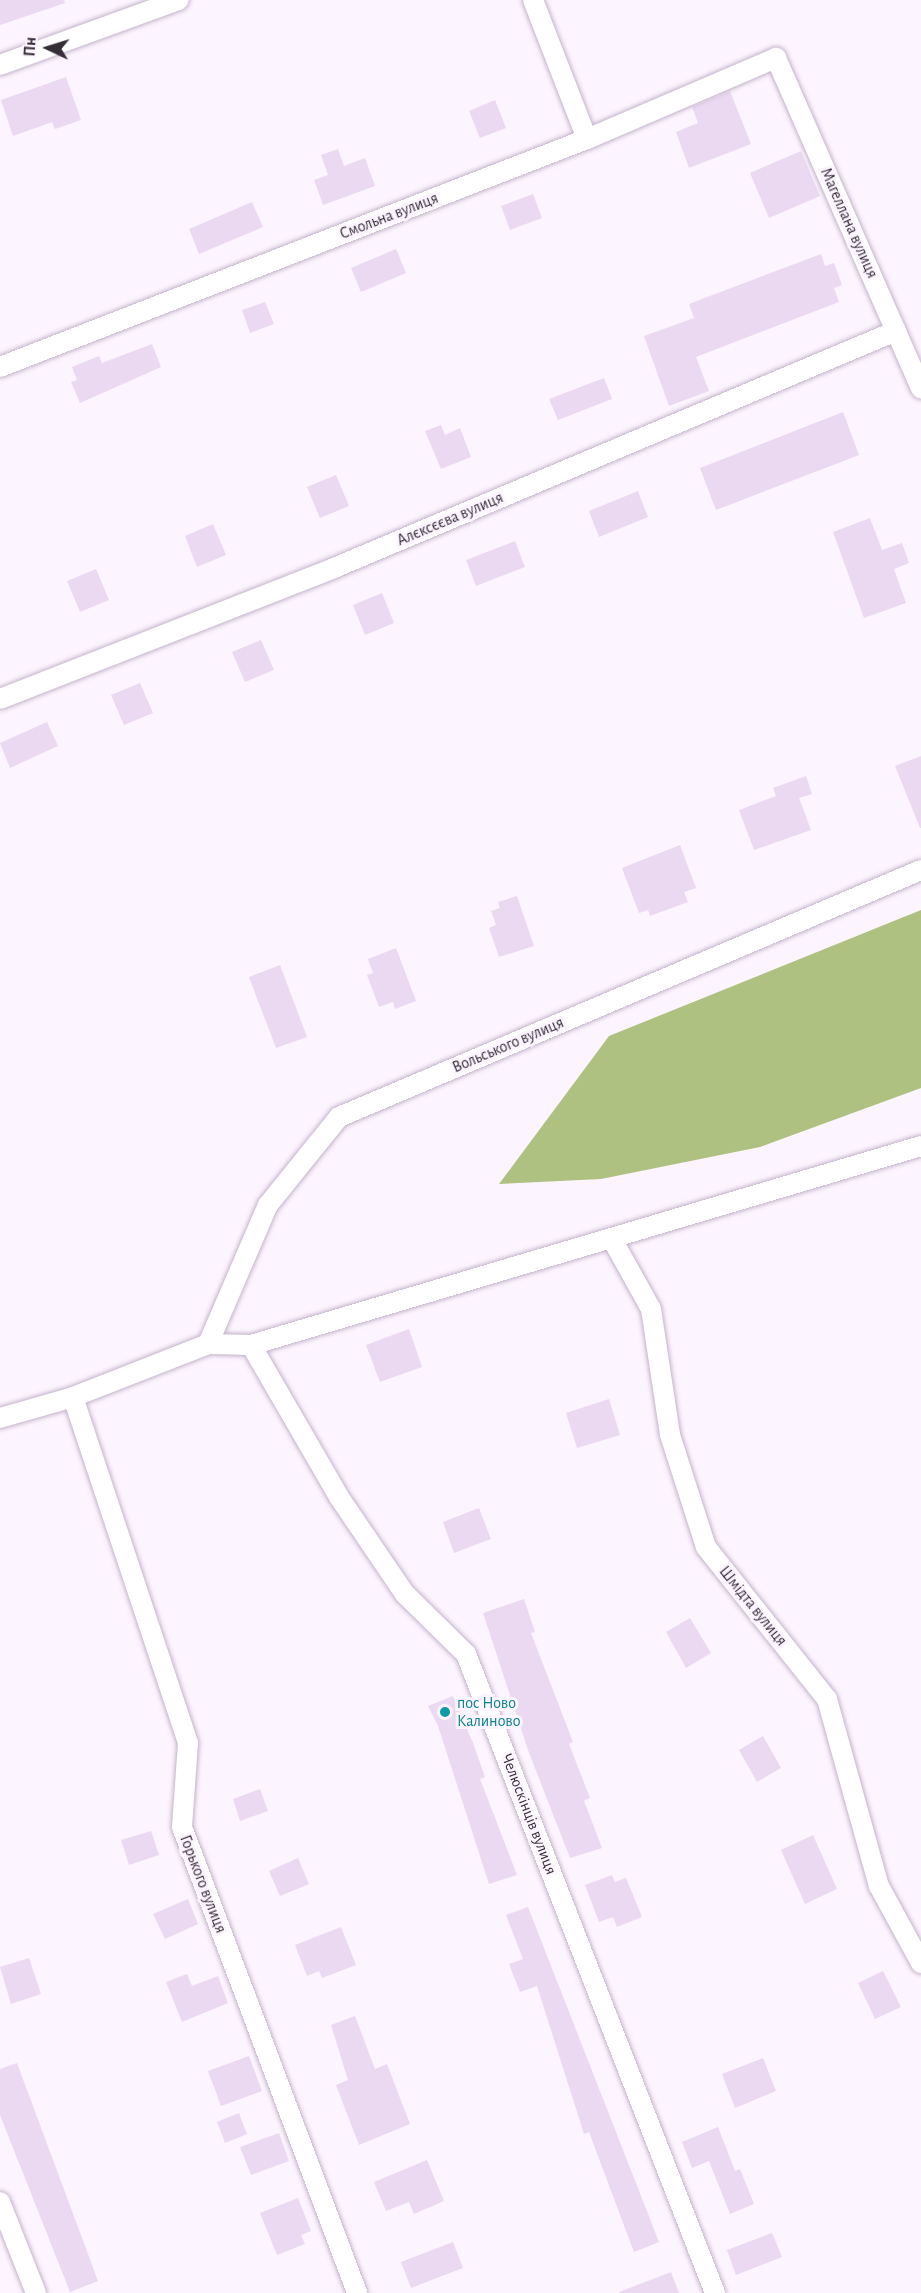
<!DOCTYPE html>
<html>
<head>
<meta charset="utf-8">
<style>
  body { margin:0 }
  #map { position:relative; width:921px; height:2293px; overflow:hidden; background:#fcf4fe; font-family:"Alegreya Sans",sans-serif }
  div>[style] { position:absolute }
  .forest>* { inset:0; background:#afc180 }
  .building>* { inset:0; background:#ebd9f2 }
  .roads { filter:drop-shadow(0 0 2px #c4b3cb) drop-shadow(0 0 2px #c4b3cb) }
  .minor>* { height:20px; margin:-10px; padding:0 10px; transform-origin:10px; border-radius:10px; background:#fff }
  .dots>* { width:16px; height:16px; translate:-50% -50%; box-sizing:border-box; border:3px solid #fcf4fe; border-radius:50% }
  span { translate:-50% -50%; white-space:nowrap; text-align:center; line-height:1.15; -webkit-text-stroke:6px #fcf4fe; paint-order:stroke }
  .street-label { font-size:16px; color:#352e37 }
  .culture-label { font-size:16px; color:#0d838f }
  .left { translate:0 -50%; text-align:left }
  .north { position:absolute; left:18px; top:18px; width:60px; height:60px; -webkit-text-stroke:4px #fcf4fe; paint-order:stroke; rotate:274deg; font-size:16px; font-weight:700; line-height:24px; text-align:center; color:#352e37 }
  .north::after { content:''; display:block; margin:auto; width:21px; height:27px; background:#352e37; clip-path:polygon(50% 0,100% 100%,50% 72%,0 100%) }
</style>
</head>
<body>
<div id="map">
  <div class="forest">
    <div style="clip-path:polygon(921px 910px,921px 1088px,760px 1147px,601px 1179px,499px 1184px,609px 1036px)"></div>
  </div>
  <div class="building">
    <div style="clip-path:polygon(0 0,64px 0,65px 3px,0 25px)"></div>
    <div style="clip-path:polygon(66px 77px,81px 120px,55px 129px,52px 122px,13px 136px,1px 100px)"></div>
    <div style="clip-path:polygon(730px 91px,751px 144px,689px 168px,676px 132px,698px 123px,692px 107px)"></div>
    <div style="clip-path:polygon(495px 100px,506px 128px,480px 138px,469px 111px)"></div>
    <div style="clip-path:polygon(338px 149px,344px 166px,365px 158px,375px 186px,323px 205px,314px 180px,328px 175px,321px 155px)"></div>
    <div style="clip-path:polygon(801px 151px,820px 196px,769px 218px,750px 173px)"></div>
    <div style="clip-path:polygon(533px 194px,542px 218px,510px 230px,501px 206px)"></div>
    <div style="clip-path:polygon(252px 202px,263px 227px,199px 254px,189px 229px)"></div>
    <div style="clip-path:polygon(396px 249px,406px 273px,361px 292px,351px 268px)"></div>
    <div style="clip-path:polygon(821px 254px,825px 266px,834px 263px,842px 285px,834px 288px,839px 302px,696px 357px,709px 391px,669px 406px,644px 336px,694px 318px,689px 304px)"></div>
    <div style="clip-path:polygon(265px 302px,274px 324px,250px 333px,242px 310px)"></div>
    <div style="clip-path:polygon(152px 344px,161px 367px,80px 403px,71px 382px,77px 380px,72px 367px,99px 356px,102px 363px)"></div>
    <div style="clip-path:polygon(604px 378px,612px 399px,558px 420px,549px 399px)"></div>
    <div style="clip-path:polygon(843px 412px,859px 455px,716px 510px,700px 468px)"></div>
    <div style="clip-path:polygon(441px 425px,445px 435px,460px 428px,471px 457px,441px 469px,425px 431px)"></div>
    <div style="clip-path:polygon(336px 475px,349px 506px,320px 518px,307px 487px)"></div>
    <div style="clip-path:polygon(638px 491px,648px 517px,599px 537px,589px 511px)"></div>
    <div style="clip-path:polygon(870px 518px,882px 550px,902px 543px,909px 563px,894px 569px,906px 603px,864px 618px,833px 532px)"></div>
    <div style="clip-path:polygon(213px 524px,226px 555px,197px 567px,185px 536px)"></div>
    <div style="clip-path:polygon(515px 541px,525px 567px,476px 586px,466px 560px)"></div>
    <div style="clip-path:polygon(96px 569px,109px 600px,80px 612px,67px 581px)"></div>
    <div style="clip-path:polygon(382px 593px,394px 623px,365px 635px,353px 605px)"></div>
    <div style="clip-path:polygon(261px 640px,274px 670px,245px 682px,232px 652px)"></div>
    <div style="clip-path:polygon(140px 683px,153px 713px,124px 725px,111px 695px)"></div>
    <div style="clip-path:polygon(47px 722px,58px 746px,10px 768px,0 743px)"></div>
    <div style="clip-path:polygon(921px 756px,921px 828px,920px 828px,895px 766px)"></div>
    <div style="clip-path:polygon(806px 776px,812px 794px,799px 798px,811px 830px,754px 850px,739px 810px,776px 796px,773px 788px)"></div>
    <div style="clip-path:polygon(680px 845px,696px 888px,684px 892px,688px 902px,650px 916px,648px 910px,639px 913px,622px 868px)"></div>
    <div style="clip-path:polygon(517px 896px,534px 946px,499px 957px,489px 928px,496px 925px,491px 911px,500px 908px,498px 902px)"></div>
    <div style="clip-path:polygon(396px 948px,416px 1001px,395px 1009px,393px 1002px,379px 1007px,367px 975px,373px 973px,368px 959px)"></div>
    <div style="clip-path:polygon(280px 965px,307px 1037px,276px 1048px,249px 977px)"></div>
    <div style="clip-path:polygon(409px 1329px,422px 1367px,380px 1382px,366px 1345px)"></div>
    <div style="clip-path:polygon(609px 1399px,620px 1435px,577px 1448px,566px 1413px)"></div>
    <div style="clip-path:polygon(479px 1508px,491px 1539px,454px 1553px,443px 1522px)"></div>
    <div style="clip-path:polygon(524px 1599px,535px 1632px,531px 1633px,573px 1742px,569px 1744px,590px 1798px,584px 1801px,602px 1848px,570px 1858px,528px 1750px,483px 1613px)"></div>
    <div style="clip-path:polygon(690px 1618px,711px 1653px,686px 1668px,666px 1632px)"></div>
    <div style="clip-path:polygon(453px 1696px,473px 1743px,485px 1777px,480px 1779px,517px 1875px,489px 1884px,438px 1726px,428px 1706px)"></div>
    <div style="clip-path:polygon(763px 1736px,781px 1768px,757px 1782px,739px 1750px)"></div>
    <div style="clip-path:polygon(260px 1789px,268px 1811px,240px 1821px,233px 1799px)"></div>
    <div style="clip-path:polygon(151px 1831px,159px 1855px,129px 1865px,121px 1840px)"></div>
    <div style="clip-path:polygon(813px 1835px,837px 1889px,805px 1904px,781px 1850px)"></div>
    <div style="clip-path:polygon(298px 1858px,309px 1884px,280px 1896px,269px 1871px)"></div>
    <div style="clip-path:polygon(612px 1875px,615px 1882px,626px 1878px,642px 1917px,617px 1927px,613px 1917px,599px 1922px,585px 1885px)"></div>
    <div style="clip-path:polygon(188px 1899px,198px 1924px,165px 1939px,153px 1914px)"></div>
    <div style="clip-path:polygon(528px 1907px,659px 2242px,634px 2252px,589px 2132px,584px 2134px,537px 1986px,520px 1992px,509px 1964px,523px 1959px,506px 1915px)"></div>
    <div style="clip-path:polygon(341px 1927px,356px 1965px,322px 1978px,319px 1971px,307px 1976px,295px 1945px)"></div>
    <div style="clip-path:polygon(29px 1958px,41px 1994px,11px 2004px,0 1967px)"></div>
    <div style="clip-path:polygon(883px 1971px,901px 2007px,875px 2019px,858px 1983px)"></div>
    <div style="clip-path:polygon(187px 1974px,192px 1986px,218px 1976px,228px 2003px,182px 2022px,166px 1982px)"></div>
    <div style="clip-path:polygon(355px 2016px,375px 2069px,387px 2064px,410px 2124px,359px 2145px,336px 2085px,348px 2080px,331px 2025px)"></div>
    <div style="clip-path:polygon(249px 2056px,262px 2091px,221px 2106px,208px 2071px)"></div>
    <div style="clip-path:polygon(763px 2058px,776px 2091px,735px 2108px,722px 2074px)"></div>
    <div style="clip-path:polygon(17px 2063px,98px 2281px,70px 2292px,0 2115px,0 2069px)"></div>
    <div style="clip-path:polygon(239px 2113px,247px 2134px,225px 2143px,217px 2122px)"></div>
    <div style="clip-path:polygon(718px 2127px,735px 2171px,740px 2169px,754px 2204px,730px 2214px,709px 2161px,692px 2168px,682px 2142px)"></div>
    <div style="clip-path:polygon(279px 2133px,289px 2161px,251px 2175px,240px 2147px)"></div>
    <div style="clip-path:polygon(427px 2160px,444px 2201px,414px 2214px,409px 2202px,386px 2211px,374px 2182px)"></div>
    <div style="clip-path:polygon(298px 2198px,311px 2231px,301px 2235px,305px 2244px,277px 2255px,260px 2213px)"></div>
    <div style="clip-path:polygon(772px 2233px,782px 2257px,736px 2275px,727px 2250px)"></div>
    <div style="clip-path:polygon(453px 2242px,463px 2268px,411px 2288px,401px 2262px)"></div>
    <div style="clip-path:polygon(671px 2272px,679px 2293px,620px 2293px,619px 2292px)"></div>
  </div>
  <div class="roads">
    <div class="minor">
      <div style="left:533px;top:0;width:149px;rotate:68.8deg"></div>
      <div style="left:0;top:65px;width:190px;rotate:-20deg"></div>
      <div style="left:0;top:367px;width:630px;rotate:-21.23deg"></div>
      <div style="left:587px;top:139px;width:206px;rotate:-23.2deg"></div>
      <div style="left:776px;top:58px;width:361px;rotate:66.3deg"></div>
      <div style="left:0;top:699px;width:359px;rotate:-21.4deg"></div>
      <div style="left:334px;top:568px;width:610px;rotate:-22.87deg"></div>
      <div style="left:612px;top:1239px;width:80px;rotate:60.9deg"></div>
      <div style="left:651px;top:1309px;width:127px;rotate:81.4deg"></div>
      <div style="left:670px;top:1435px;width:118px;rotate:72.2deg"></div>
      <div style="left:706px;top:1547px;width:194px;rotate:51.5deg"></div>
      <div style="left:827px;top:1699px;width:194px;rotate:74.5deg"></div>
      <div style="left:879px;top:1886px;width:88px;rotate:61.4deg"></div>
      <div style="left:208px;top:1344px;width:151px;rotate:-66.7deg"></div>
      <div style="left:268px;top:1205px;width:113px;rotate:-51.1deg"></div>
      <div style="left:339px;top:1117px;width:632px;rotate:-23deg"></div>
      <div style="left:251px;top:1345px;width:176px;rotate:59.9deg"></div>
      <div style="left:339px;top:1497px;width:117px;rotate:55.8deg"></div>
      <div style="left:405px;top:1594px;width:86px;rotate:44.5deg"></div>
      <div style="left:466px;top:1654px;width:686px;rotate:68.71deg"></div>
      <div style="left:73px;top:1397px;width:365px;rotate:71.6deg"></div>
      <div style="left:188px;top:1743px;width:84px;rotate:94.1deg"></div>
      <div style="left:182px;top:1827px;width:498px;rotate:69.4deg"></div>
      <div style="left:0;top:1418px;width:76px;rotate:-16deg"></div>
      <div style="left:73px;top:1397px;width:145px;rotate:-21.4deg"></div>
      <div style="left:208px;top:1344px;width:43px;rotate:1.3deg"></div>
      <div style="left:251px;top:1345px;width:699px;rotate:-16.54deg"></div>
      <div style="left:0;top:2202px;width:98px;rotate:68.4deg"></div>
    </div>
  </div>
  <div class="dots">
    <div style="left:445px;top:1712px;background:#0f9aa8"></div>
  </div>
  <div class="street-label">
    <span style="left:389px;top:216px;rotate:-21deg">Смольна вулиця</span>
    <span style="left:849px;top:223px;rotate:66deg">Магеллана вулиця</span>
    <span style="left:450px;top:519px;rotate:-23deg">Алєксєєва вулиця</span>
    <span style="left:508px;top:1045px;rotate:-23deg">Вольського вулиця</span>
    <span style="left:753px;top:1606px;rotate:51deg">Шмідта вулиця</span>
    <span style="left:529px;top:1814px;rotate:69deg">Челюскінців вулиця</span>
    <span style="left:203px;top:1884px;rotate:69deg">Горького вулиця</span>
  </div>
  <div class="culture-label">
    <span class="left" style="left:457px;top:1712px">пос Ново<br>Калиново</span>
  </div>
  <div class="north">Пн</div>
</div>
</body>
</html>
